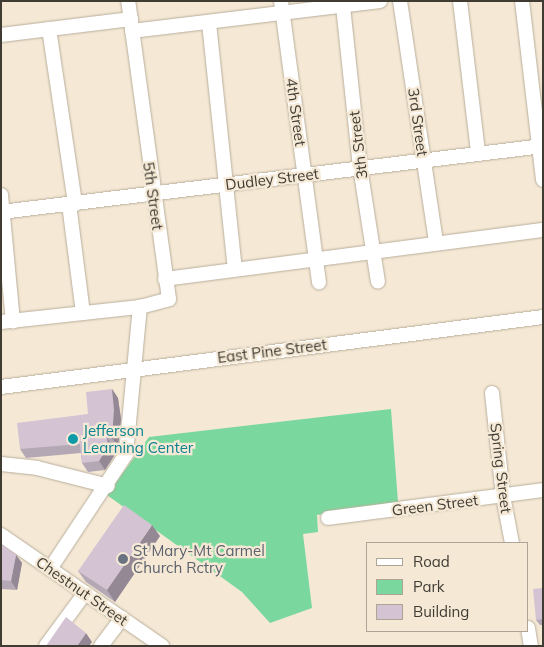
<!DOCTYPE html>
<html>
<head>
<meta charset="utf-8">
<style>
  body { margin:0 }
  #map { position:relative; width:544px; height:647px; overflow:hidden; background:#f5e9d6; font-family:Mulish,sans-serif }
  div>[style] { position:absolute }
  .green>* { inset:0; background:#7ad79d }
  .roads { filter:drop-shadow(0 0 1px #b9ae9b) drop-shadow(0 0 1px #b9ae9b) }
  .minor>* { height:14px; margin:-7px; padding:0 7px; transform-origin:7px; border-radius:7px; background:#fff }
  .wall>* { inset:0; background:#b5a8b5 }
  .shaded-wall>* { inset:0; background:#948894 }
  .building>* { inset:0; background:#d3c3d3 }
  .dots>* { width:14px; height:14px; translate:-50% -50%; box-sizing:border-box; border:2px solid #f5e9d6; border-radius:50% }
  span { translate:-50% -50%; white-space:nowrap; text-align:center; line-height:1.15; -webkit-text-stroke:4.5px #f5e9d6; paint-order:stroke }
  .street-label { font-size:15px; color:#403c34 }
  .culture-label { font-size:15px; color:#0d838f }
  .left { translate:0 -50%; text-align:left }
  .worship-label { font-size:15px; color:#5b616d }
  .frame { position:absolute; inset:0; border:2px solid #403c34; pointer-events:none }
  .legend { position:absolute; left:366px; top:542px; width:162px; height:90px; box-sizing:border-box; background:#f5e9d6; border:1px solid #ada495; margin:0; padding:6px 9px; list-style:none; font-size:15px; color:#403c34 }
  .legend li { display:flex; align-items:center; gap:10px; height:25px }
  .legend b { width:25px; border:1px solid #ada495 }
</style>
</head>
<body>
<div id="map">
  <div class="green">
    <div style="clip-path:polygon(391px 409px,398px 502px,317px 515px,318px 532px,303px 534px,312px 608px,270px 623px,242px 592px,107px 495px,149px 437px)"></div>
  </div>
  <div class="roads">
    <div class="minor">
      <div style="left:281px;top:1px;width:284px;rotate:82.3deg"></div>
      <div style="left:400px;top:1px;width:244px;rotate:81.5deg"></div>
      <div style="left:460px;top:1px;width:153px;rotate:83.2deg"></div>
      <div style="left:522px;top:1px;width:180px;rotate:83.3deg"></div>
      <div style="left:343px;top:6px;width:162px;rotate:84deg"></div>
      <div style="left:360px;top:167px;width:116px;rotate:81.1deg"></div>
      <div style="left:209px;top:23px;width:247px;rotate:84deg"></div>
      <div style="left:49px;top:29px;width:177px;rotate:81.5deg"></div>
      <div style="left:132px;top:31px;width:250px;rotate:-6.9deg"></div>
      <div style="left:1px;top:35px;width:131px;rotate:-7deg"></div>
      <div style="left:1px;top:195px;width:127px;rotate:84.6deg"></div>
      <div style="left:69px;top:204px;width:110px;rotate:82.7deg"></div>
      <div style="left:1px;top:212px;width:546px;rotate:-6.94deg"></div>
      <div style="left:165px;top:279px;width:381px;rotate:-7.4deg"></div>
      <div style="left:1px;top:322px;width:140px;rotate:-6.2deg"></div>
      <div style="left:140px;top:307px;width:30px;rotate:-15deg"></div>
      <div style="left:169px;top:299px;width:301px;rotate:-97.8deg"></div>
      <div style="left:1px;top:387px;width:547px;rotate:-7.36deg"></div>
      <div style="left:492px;top:393px;width:104px;rotate:83.9deg"></div>
      <div style="left:503px;top:496px;width:48px;rotate:79.2deg"></div>
      <div style="left:1px;top:464px;width:36px;rotate:6deg"></div>
      <div style="left:37px;top:468px;width:73px;rotate:14.2deg"></div>
      <div style="left:328px;top:518px;width:217px;rotate:-7.4deg"></div>
      <div style="left:1px;top:535px;width:196px;rotate:34.6deg"></div>
      <div style="left:50px;top:569px;width:138px;rotate:-56.5deg"></div>
      <div style="left:126px;top:454px;width:148px;rotate:-84.6deg"></div>
      <div style="left:528px;top:628px;width:18px;rotate:81deg"></div>
      <div style="left:46px;top:646px;width:66px;rotate:-53.7deg"></div>
      <div style="left:101px;top:646px;width:35px;rotate:-53deg"></div>
    </div>
  </div>
  <div class="wall">
    <div style="clip-path:polygon(112px 389px,118px 398px,121px 419px,118px 447px,113px 447px,114px 456px,105px 470px,88px 472px,82px 463px,81px 453px,26px 458px,20px 449px,88px 414px)"></div>
    <div style="clip-path:polygon(160px 536px,115px 602px,86px 582px,78px 571px)"></div>
    <div style="clip-path:polygon(1px 544px,16px 555px,22px 563px,17px 590px,1px 589px)"></div>
    <div style="clip-path:polygon(543px 588px,543px 625px,540px 625px,536px 620px)"></div>
  </div>
  <div class="shaded-wall">
    <div style="clip-path:polygon(112px 389px,118px 398px,121px 419px,118px 447px,112px 438px)"></div>
    <div style="clip-path:polygon(107px 438px,113px 447px,114px 456px,105px 470px,99px 461px)"></div>
    <div style="clip-path:polygon(152px 525px,160px 536px,115px 602px,107px 590px)"></div>
    <div style="clip-path:polygon(16px 555px,22px 563px,17px 590px,11px 581px)"></div>
    <div style="clip-path:polygon(86px 633px,92px 642px,89px 646px,77px 646px)"></div>
  </div>
  <div class="building">
    <div style="clip-path:polygon(112px 389px,114px 410px,112px 438px,107px 438px,108px 447px,99px 461px,82px 463px,80px 444px,20px 449px,17px 423px,88px 414px,86px 392px)"></div>
    <div style="clip-path:polygon(124px 505px,152px 525px,107px 590px,78px 571px)"></div>
    <div style="clip-path:polygon(1px 544px,16px 555px,11px 581px,1px 580px)"></div>
    <div style="clip-path:polygon(543px 588px,543px 619px,536px 620px,533px 589px)"></div>
    <div style="clip-path:polygon(66px 617px,86px 633px,77px 646px,46px 646px)"></div>
  </div>
  <div class="dots">
    <div style="left:73px;top:439px;background:#0f9aa8"></div>
    <div style="left:123px;top:559px;background:#6b7280"></div>
  </div>
  <div class="street-label">
    <span style="left:296px;top:112px;rotate:82deg">4th Street</span>
    <span style="left:418px;top:122px;rotate:82deg">3rd Street</span>
    <span style="left:358px;top:145px;rotate:-97deg">3th Street</span>
    <span style="left:272px;top:179px;rotate:-7deg">Dudley Street</span>
    <span style="left:153px;top:196px;rotate:82deg">5th Street</span>
    <span style="left:272px;top:351px;rotate:-7deg">East Pine Street</span>
    <span style="left:501px;top:468px;rotate:83deg">Spring Street</span>
    <span style="left:435px;top:505px;rotate:-7deg">Green Street</span>
    <span style="left:82px;top:591px;rotate:35deg">Chestnut Street</span>
  </div>
  <div class="culture-label">
    <span class="left" style="left:83px;top:439px">Jefferson<br>Learning Center</span>
  </div>
  <div class="worship-label">
    <span class="left" style="left:133px;top:559px">St Mary-Mt Carmel<br>Church Rctry</span>
  </div>
  <div class="frame"></div>
  <ul class="legend">
  <li><b style="height:6px;background:#fff"></b>Road</li>
  <li><b style="height:14px;background:#7ad79d"></b>Park</li>
  <li><b style="height:14px;background:#d3c3d3"></b>Building</li>
  </ul>
</div>
</body>
</html>
